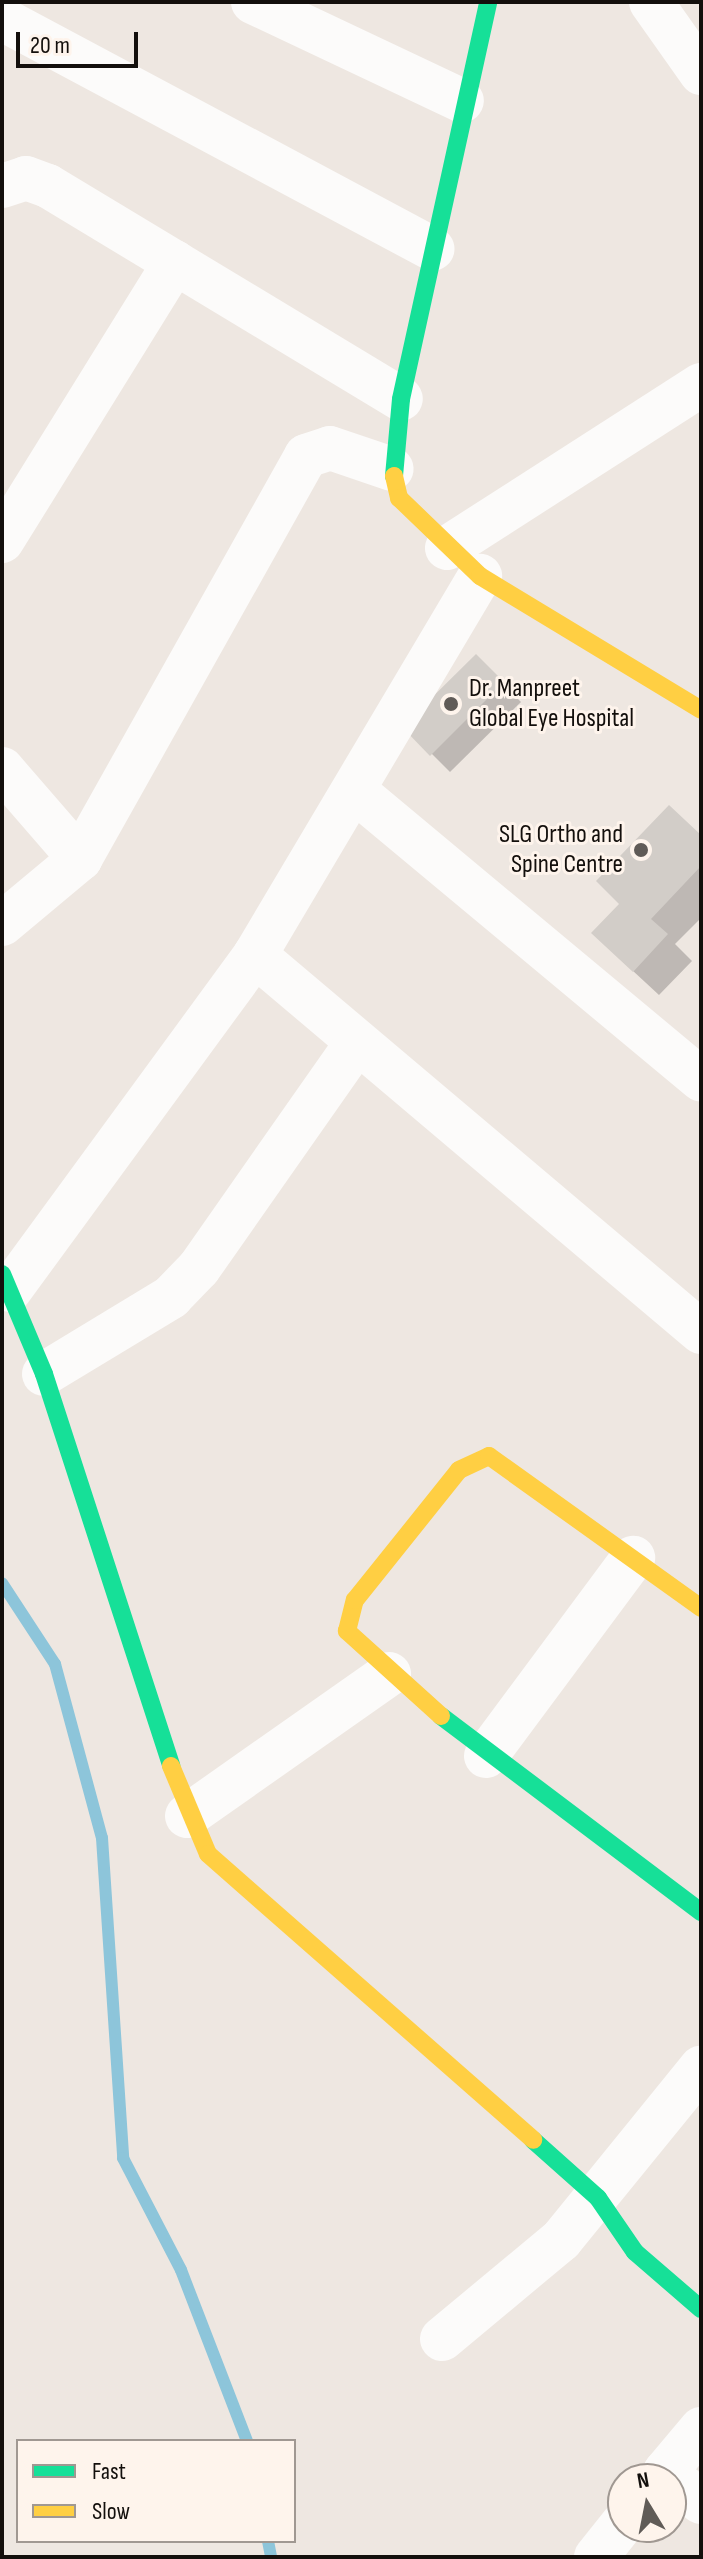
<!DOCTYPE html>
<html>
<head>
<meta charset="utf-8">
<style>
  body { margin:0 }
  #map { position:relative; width:703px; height:2559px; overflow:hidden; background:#eee7e1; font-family:"Sofia Sans Condensed",sans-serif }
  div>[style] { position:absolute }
  .shadow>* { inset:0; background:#0003 }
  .stream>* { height:12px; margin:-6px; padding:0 6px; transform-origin:6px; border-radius:6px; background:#8dc5da }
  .building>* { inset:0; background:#d2cdc8 }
  .street>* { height:44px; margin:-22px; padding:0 22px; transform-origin:22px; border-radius:22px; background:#fcfbfa }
  .fast>* { height:18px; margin:-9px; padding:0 9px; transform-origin:9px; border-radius:9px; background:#16e098 }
  .slow>* { height:18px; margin:-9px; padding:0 9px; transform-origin:9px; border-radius:9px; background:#ffcf43 }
  .dots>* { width:22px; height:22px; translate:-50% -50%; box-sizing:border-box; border:4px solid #fef4ec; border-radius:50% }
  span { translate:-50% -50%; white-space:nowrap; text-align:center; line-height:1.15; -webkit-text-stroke:6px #fef4ec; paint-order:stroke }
  .poi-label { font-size:26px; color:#130f0c }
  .left { translate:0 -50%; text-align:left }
  .right { translate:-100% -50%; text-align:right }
  .frame { position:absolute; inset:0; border:4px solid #130f0c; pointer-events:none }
  .legend { position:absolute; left:16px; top:2439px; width:280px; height:104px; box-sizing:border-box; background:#fef4ec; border:2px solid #a09892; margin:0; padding:10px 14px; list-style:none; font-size:24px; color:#130f0c }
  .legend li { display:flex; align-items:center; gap:16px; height:40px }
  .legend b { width:40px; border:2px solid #a09892 }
  .north { position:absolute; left:607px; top:2463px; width:80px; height:80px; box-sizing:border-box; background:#fef4ec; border:2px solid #a09892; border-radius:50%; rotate:350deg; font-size:22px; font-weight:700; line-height:32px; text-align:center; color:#130f0c }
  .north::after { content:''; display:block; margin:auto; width:28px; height:36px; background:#605b57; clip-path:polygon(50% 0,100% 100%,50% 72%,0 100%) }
  .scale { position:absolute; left:16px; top:32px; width:122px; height:36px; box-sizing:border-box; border:4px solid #130f0c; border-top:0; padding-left:10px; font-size:24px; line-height:28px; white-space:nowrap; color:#130f0c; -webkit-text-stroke:6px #fef4ec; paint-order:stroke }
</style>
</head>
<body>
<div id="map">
  <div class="shadow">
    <div style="clip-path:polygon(476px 657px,521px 702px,450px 772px,405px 727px)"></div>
    <div style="clip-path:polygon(701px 838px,701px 918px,675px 944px,692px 961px,659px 995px,619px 958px)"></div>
  </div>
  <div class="stream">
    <div style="left:2px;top:1583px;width:97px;rotate:56.8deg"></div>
    <div style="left:55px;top:1664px;width:180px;rotate:74.9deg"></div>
    <div style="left:102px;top:1838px;width:321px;rotate:86.2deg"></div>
    <div style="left:123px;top:2158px;width:126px;rotate:62.6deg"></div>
    <div style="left:181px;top:2270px;width:183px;rotate:68.9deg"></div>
    <div style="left:268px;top:2541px;width:16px;rotate:79deg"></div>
  </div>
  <div class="building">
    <div style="clip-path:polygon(476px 654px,504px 682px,430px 756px,402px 727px)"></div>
    <div style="clip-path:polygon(669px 805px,701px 835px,701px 866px,651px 919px,668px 934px,633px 972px,591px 933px,619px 904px,596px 881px)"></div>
  </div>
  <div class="street">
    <div style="left:253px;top:2px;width:231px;rotate:25.3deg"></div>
    <div style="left:651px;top:2px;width:87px;rotate:54.8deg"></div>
    <div style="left:2px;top:19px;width:488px;rotate:28.1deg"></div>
    <div style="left:2px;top:186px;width:25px;rotate:-18deg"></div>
    <div style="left:26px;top:178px;width:23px;rotate:20deg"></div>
    <div style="left:48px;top:186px;width:412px;rotate:31.1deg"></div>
    <div style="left:2px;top:541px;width:328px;rotate:-58.2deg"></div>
    <div style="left:447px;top:548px;width:302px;rotate:-32.7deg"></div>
    <div style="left:2px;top:769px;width:119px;rotate:49.1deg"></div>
    <div style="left:356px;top:792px;width:449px;rotate:39.8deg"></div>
    <div style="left:2px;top:924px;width:102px;rotate:-39.8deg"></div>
    <div style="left:80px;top:859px;width:462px;rotate:-60.7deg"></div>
    <div style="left:306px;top:456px;width:25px;rotate:-18deg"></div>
    <div style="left:330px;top:448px;width:65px;rotate:18.7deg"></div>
    <div style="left:255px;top:955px;width:584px;rotate:40.21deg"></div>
    <div style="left:10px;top:1290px;width:415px;rotate:-53.8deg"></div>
    <div style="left:255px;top:955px;width:441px;rotate:-59.3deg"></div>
    <div style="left:44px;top:1374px;width:149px;rotate:-31.2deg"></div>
    <div style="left:171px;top:1297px;width:40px;rotate:-46deg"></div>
    <div style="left:199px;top:1268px;width:274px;rotate:-55deg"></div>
    <div style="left:486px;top:1756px;width:247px;rotate:-53.4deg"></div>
    <div style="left:187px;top:1816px;width:247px;rotate:-35.1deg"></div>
    <div style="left:442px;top:2339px;width:155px;rotate:-39.8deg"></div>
    <div style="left:561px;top:2240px;width:222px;rotate:-50.9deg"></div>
    <div style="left:701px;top:2429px;width:56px;rotate:129.9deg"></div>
    <div style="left:665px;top:2472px;width:47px;rotate:39.8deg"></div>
    <div style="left:596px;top:2557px;width:43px;rotate:-51.5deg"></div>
  </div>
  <div class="fast">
    <div style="left:394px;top:476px;width:77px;rotate:-84.8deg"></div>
    <div style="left:401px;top:399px;width:406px;rotate:-77.6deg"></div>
    <div style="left:2px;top:1274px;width:108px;rotate:67.2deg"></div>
    <div style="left:44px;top:1374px;width:412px;rotate:72deg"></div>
    <div style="left:441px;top:1716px;width:326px;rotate:37deg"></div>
    <div style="left:533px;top:2140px;width:87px;rotate:41.7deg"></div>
    <div style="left:598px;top:2198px;width:65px;rotate:55.6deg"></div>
    <div style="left:635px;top:2252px;width:87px;rotate:40.8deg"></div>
  </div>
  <div class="slow">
    <div style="left:394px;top:476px;width:23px;rotate:77deg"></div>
    <div style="left:399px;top:498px;width:112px;rotate:43.9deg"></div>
    <div style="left:480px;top:576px;width:258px;rotate:31.2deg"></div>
    <div style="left:441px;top:1716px;width:127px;rotate:-137.9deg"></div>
    <div style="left:347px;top:1631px;width:32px;rotate:-76deg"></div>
    <div style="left:355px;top:1600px;width:166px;rotate:-51.3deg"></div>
    <div style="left:459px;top:1470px;width:33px;rotate:-25deg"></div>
    <div style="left:489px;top:1456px;width:261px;rotate:35.6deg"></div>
    <div style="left:171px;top:1766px;width:95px;rotate:67.2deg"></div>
    <div style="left:208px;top:1854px;width:433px;rotate:41.3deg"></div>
  </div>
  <div class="dots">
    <div style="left:451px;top:704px;background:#605b57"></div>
    <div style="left:641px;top:850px;background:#605b57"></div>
  </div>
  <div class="poi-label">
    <span class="left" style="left:469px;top:704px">Dr. Manpreet<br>Global Eye Hospital</span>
    <span class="right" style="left:623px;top:850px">SLG Ortho and<br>Spine Centre</span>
  </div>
  <div class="frame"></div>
  <ul class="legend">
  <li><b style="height:10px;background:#16e098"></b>Fast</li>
  <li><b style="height:10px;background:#ffcf43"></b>Slow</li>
  </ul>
  <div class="north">N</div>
  <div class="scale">20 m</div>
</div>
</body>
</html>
